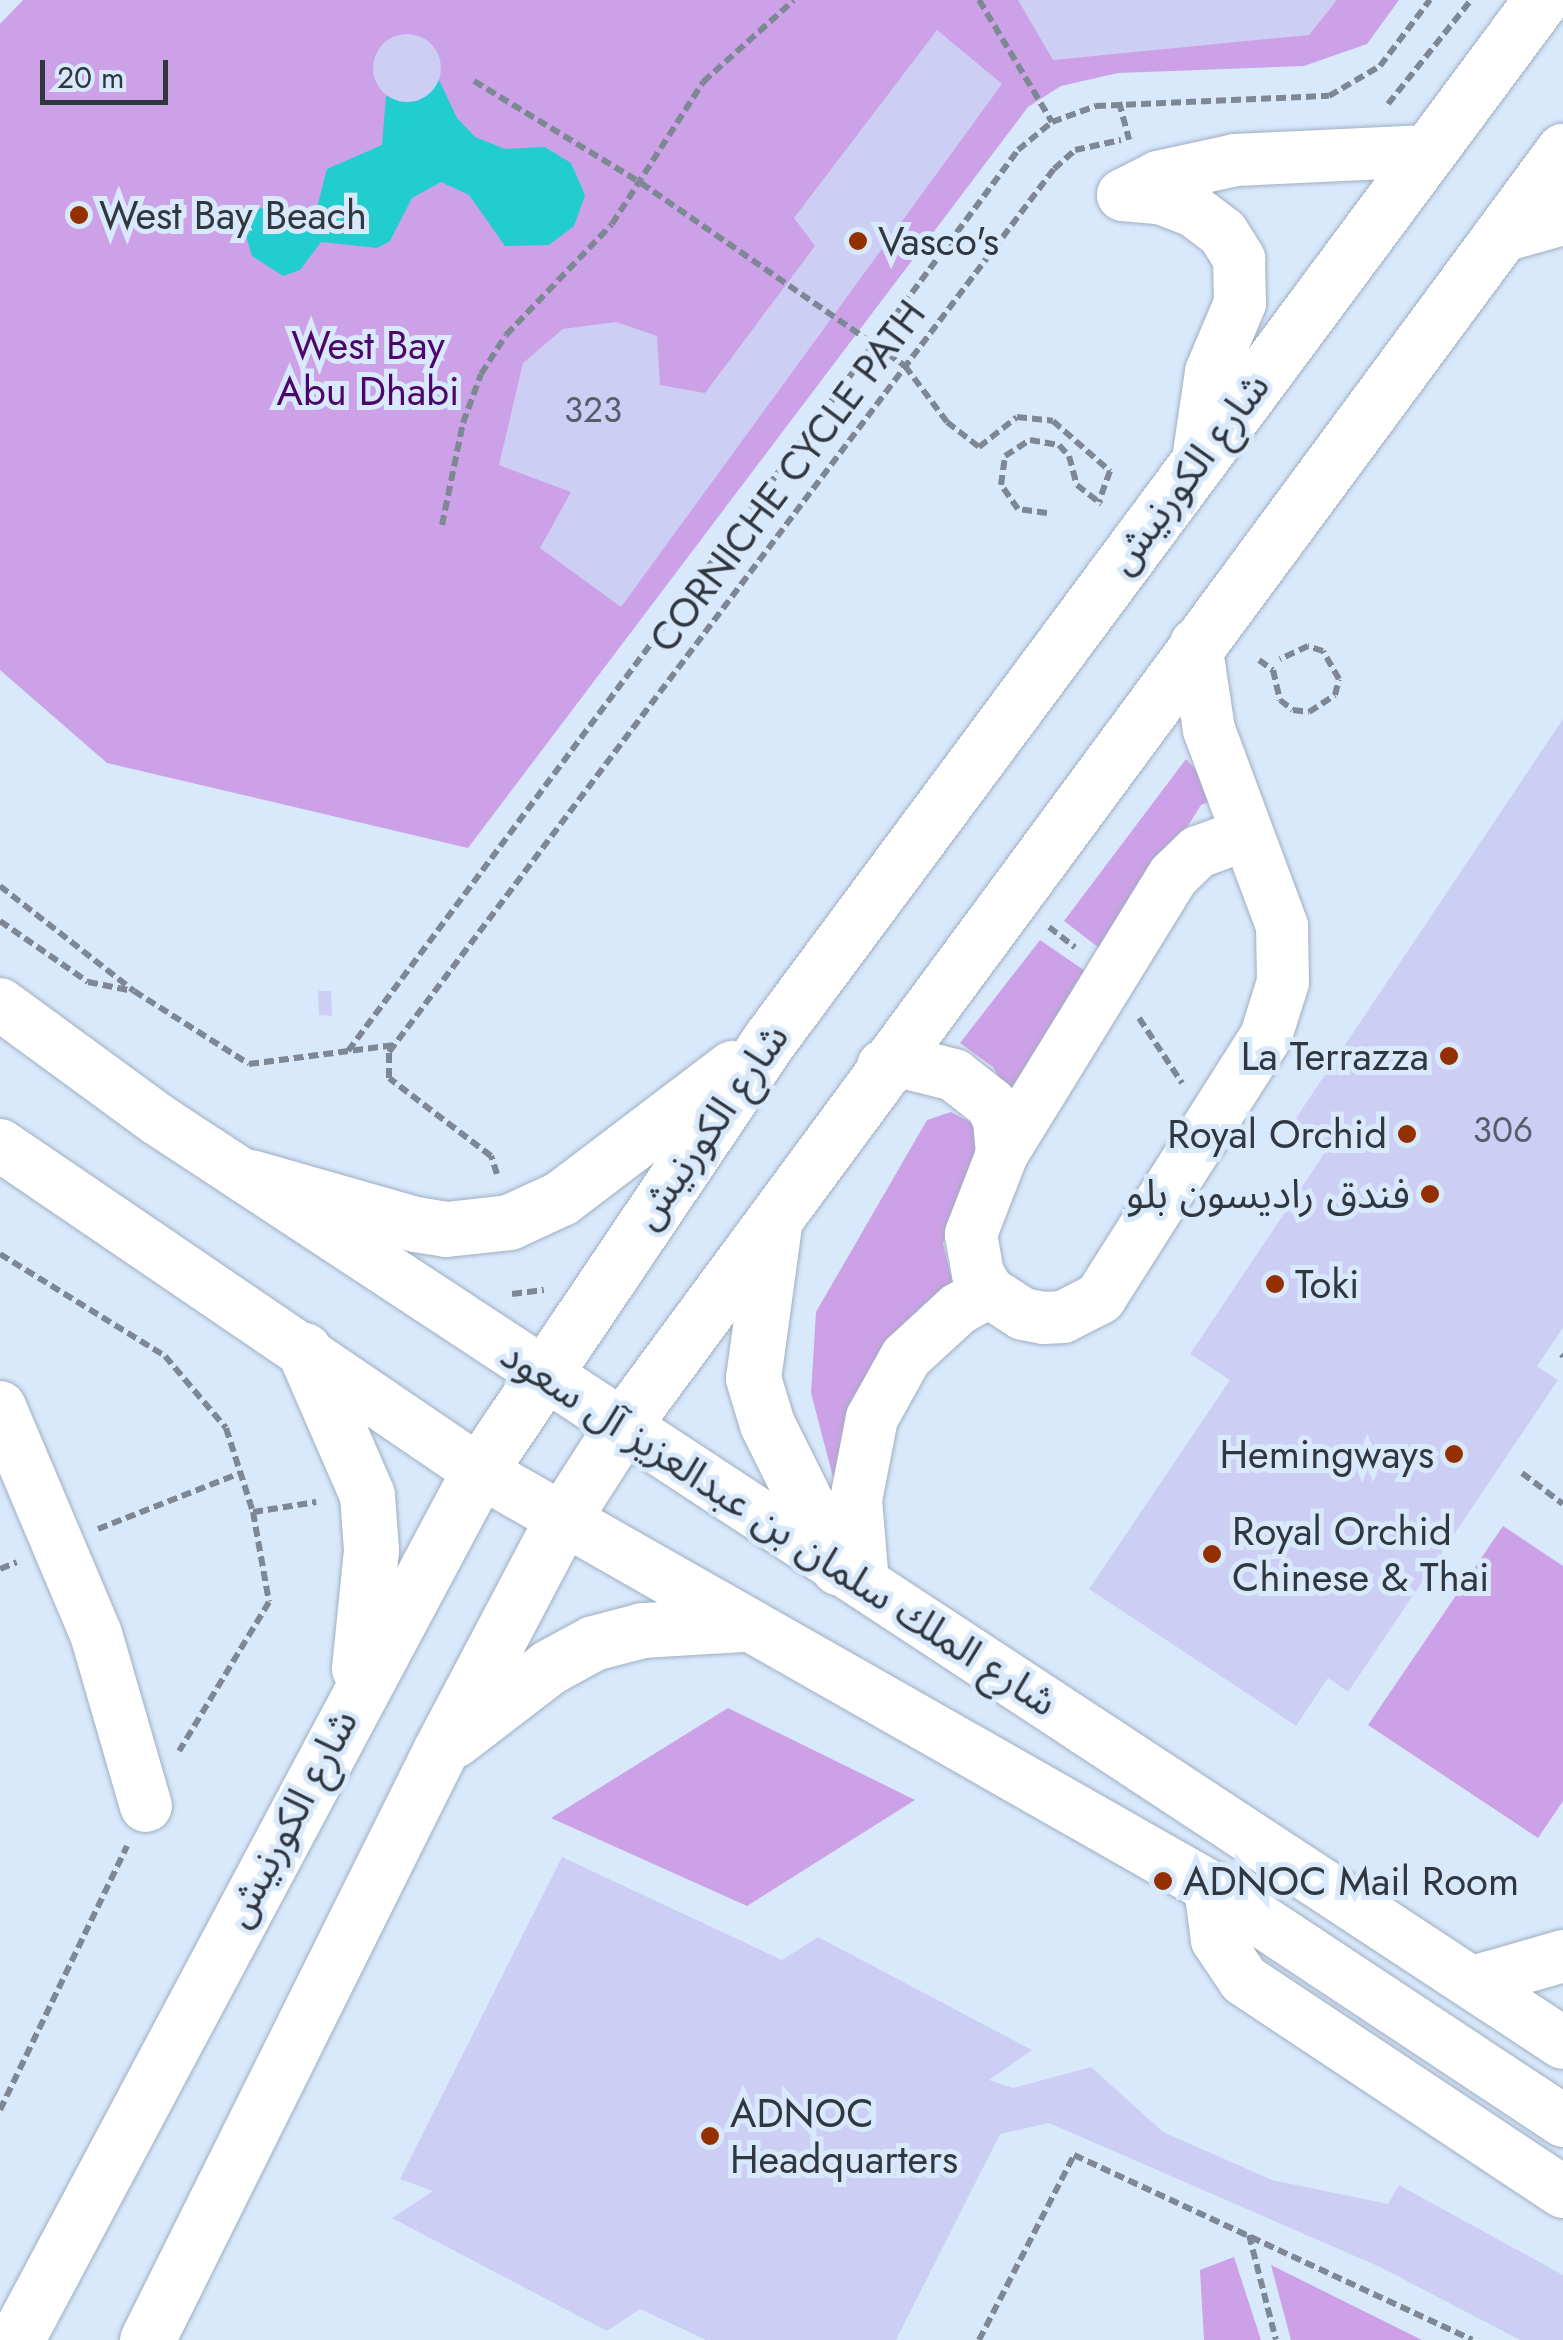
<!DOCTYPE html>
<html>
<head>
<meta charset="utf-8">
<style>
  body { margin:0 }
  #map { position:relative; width:1563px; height:2340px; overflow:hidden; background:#d9e9fc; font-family:Jost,"Noto Sans Arabic",sans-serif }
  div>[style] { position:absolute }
  .green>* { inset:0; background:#cda1e7 }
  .water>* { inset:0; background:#21cdce }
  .building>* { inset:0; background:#cdcef3 }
  .round { border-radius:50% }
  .path>* { height:6px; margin-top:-3px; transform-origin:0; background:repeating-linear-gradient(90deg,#7e8895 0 10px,transparent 0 15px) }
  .roads { filter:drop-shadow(0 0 2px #9faec1) drop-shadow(0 0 2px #9faec1) }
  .minor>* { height:52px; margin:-26px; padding:0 26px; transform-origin:26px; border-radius:26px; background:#fff }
  .major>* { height:55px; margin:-27.5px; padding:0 27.5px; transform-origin:27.5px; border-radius:27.5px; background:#fff }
  .dots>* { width:28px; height:28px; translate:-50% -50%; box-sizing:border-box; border:5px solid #d9e9fc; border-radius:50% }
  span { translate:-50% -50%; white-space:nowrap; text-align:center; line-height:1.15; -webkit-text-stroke:10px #d9e9fc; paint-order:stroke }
  .number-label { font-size:35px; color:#585d6c }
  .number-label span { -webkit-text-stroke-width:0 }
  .poi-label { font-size:40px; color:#31373f }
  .left { translate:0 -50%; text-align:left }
  .right { translate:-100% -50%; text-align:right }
  .park-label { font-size:40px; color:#4e056b }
  .street-label { font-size:40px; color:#31373f }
  .scale { position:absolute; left:40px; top:60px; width:128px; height:45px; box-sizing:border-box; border:5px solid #31373f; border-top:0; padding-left:12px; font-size:30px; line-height:35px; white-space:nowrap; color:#31373f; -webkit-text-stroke:8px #d9e9fc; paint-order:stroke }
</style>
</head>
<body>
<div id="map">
  <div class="green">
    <div style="clip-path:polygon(23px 0,1399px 0,1367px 44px,1304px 66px,1118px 73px,1061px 86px,1028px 107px,468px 848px,107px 763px,0 670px,0 24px)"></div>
    <div style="clip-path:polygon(1186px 759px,1220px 796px,1201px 805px,1107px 954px,1064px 921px)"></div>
    <div style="clip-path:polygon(1040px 940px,1091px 975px,1008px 1094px,993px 1067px,960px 1043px)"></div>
    <div style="clip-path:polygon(951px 1112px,970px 1122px,982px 1141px,943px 1243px,954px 1290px,880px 1349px,833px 1477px,811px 1393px,816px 1312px,927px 1120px)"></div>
    <div style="clip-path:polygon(1503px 1526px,1563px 1566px,1563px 1801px,1538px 1838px,1368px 1725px)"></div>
    <div style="clip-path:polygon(728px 1708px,915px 1800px,747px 1906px,551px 1818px)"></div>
    <div style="clip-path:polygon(1234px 2257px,1261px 2340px,1204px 2340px,1200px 2270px)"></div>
    <div style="clip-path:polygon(1271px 2265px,1422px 2340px,1291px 2340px)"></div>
  </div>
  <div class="water">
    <div style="clip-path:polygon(439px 80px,457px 118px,475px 137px,505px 149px,545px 147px,571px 163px,585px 195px,574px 226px,549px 245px,505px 246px,469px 195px,441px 182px,412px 198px,390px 241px,377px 248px,321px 242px,300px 270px,283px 276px,252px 256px,243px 226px,255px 210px,283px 203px,299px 217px,315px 215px,327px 169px,382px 145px,386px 96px,417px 101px)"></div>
  </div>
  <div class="building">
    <div style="clip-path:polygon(1018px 0,1337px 0,1309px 35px,1053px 60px)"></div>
    <div style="clip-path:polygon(937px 30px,1002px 84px,621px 607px,540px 548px,571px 492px,499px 465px,523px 363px,563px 329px,616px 322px,657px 336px,660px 385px,705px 393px,815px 246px,794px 218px)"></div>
    <div class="round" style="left:373px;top:34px;width:68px;height:68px"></div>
    <div style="clip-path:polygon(1563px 719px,1563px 1328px,1537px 1366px,1558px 1380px,1348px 1692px,1328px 1678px,1296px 1726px,1089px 1589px,1230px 1380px,1190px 1354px,1326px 1151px,1290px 1127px)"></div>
    <div style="clip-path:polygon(318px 991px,331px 991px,332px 1016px,319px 1015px)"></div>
    <div style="clip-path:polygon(562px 1857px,782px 1960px,818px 1937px,1032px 2050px,989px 2080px,1013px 2088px,1091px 2067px,1163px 2132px,1272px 2180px,1388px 2204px,1399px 2185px,1563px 2275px,1563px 2340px,1520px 2340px,1380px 2267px,1049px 2123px,1000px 2134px,896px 2340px,706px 2340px,640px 2309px,607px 2331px,392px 2218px,433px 2191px,400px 2179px)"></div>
  </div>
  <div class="path">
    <div style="left:979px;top:0;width:142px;rotate:59.1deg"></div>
    <div style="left:474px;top:81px;width:196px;rotate:31.4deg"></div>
    <div style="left:641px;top:183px;width:321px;rotate:34.7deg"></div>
    <div style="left:905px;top:366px;width:70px;rotate:53.1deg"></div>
    <div style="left:947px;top:422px;width:41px;rotate:38deg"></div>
    <div style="left:979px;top:447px;width:48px;rotate:-38.3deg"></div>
    <div style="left:1017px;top:417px;width:36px;rotate:6deg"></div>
    <div style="left:1053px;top:421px;width:76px;rotate:41.3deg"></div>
    <div style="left:1110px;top:471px;width:33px;rotate:110deg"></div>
    <div style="left:1119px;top:102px;width:39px;rotate:75deg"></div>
    <div style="left:1388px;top:104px;width:133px;rotate:-51.4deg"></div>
    <div style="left:1047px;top:513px;width:29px;rotate:-172deg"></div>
    <div style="left:1018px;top:509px;width:29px;rotate:-125deg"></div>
    <div style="left:1001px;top:485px;width:29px;rotate:-82deg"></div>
    <div style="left:1005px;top:456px;width:30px;rotate:-33deg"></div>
    <div style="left:1030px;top:440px;width:29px;rotate:10deg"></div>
    <div style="left:1059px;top:445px;width:15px;rotate:48deg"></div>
    <div style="left:1069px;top:456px;width:30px;rotate:75deg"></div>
    <div style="left:1077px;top:485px;width:31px;rotate:38deg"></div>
    <div style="left:442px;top:525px;width:104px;rotate:-78.4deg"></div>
    <div style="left:463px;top:423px;width:52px;rotate:-69.8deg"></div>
    <div style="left:481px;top:374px;width:46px;rotate:-57.3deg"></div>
    <div style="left:506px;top:335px;width:153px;rotate:-46.3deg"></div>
    <div style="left:612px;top:224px;width:169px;rotate:-57.3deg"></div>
    <div style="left:703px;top:82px;width:122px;rotate:-42deg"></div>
    <div style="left:1259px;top:660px;width:17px;rotate:36deg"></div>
    <div style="left:1273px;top:670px;width:31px;rotate:77deg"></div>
    <div style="left:1280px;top:700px;width:16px;rotate:38deg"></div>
    <div style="left:1293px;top:710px;width:16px;rotate:7deg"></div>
    <div style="left:1309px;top:712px;width:31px;rotate:-33deg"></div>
    <div style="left:1335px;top:695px;width:16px;rotate:-76deg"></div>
    <div style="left:1339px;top:679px;width:32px;rotate:-120deg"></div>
    <div style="left:1323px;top:651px;width:16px;rotate:-162deg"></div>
    <div style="left:1308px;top:646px;width:31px;rotate:155deg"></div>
    <div style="left:0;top:886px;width:170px;rotate:38.1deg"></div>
    <div style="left:134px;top:991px;width:136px;rotate:32.4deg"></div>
    <div style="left:249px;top:1064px;width:147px;rotate:-7.4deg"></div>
    <div style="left:0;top:921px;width:107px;rotate:34.7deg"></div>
    <div style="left:88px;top:982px;width:46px;rotate:11.3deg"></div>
    <div style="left:1049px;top:927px;width:33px;rotate:38deg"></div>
    <div style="left:1139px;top:1018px;width:78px;rotate:56.5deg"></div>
    <div style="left:348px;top:1051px;width:1123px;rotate:-53.36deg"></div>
    <div style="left:1018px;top:150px;width:44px;rotate:-39.5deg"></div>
    <div style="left:1052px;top:122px;width:47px;rotate:-20deg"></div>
    <div style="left:1096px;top:106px;width:233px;rotate:-2.5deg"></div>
    <div style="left:1329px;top:96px;width:59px;rotate:-30.5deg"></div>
    <div style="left:1380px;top:66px;width:83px;rotate:-52.9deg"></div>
    <div style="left:497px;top:1174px;width:19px;rotate:-108deg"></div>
    <div style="left:491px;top:1156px;width:128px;rotate:-142.6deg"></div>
    <div style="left:389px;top:1078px;width:26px;rotate:-90deg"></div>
    <div style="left:389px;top:1052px;width:1105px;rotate:-53.02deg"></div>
    <div style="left:1054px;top:169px;width:28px;rotate:-42deg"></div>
    <div style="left:1075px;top:150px;width:47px;rotate:-12.3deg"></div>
    <div style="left:0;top:1254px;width:194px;rotate:31.7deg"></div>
    <div style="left:165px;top:1356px;width:94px;rotate:49.7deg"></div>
    <div style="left:226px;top:1428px;width:88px;rotate:72.2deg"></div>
    <div style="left:253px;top:1512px;width:91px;rotate:79.9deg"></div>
    <div style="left:269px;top:1602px;width:174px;rotate:121.1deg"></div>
    <div style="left:512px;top:1294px;width:32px;rotate:-7deg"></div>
    <div style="left:1561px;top:1354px;width:3px;rotate:45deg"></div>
    <div style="left:1522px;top:1473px;width:51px;rotate:37.1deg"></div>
    <div style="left:253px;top:1512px;width:64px;rotate:-9deg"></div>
    <div style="left:98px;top:1529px;width:153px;rotate:-21.5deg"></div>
    <div style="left:0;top:1569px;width:18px;rotate:-22deg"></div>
    <div style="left:0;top:2110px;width:293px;rotate:-64.3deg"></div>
    <div style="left:1249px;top:2235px;width:108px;rotate:75.6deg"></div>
    <div style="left:979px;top:2340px;width:208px;rotate:-62.8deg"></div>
    <div style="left:1074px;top:2155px;width:439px;rotate:24.9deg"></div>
  </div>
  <div class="roads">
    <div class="minor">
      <div style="left:1123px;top:195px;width:37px;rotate:5deg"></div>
      <div style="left:1160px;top:198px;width:36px;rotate:21deg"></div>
      <div style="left:1194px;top:211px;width:36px;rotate:37deg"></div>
      <div style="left:1223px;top:233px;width:31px;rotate:58deg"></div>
      <div style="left:1239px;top:259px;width:44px;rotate:88.7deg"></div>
      <div style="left:1240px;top:303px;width:75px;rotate:112.8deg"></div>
      <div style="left:1211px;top:372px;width:89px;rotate:98.4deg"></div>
      <div style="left:1123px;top:195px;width:39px;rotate:-27deg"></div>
      <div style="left:1158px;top:177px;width:79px;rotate:-12.4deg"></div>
      <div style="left:1235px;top:160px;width:193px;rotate:-2.7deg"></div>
      <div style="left:1499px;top:237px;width:66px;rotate:-15.7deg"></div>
      <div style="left:0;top:1004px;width:195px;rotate:36.2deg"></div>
      <div style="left:157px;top:1119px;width:1682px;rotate:33.31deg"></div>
      <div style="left:883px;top:1066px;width:24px;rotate:-7deg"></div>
      <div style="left:907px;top:1063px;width:49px;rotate:14.3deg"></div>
      <div style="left:954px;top:1075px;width:47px;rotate:38.1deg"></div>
      <div style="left:991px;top:1104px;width:18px;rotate:63deg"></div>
      <div style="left:999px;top:1120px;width:34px;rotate:85deg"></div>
      <div style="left:1002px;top:1154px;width:86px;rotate:111.2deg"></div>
      <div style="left:971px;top:1234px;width:41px;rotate:80.1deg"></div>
      <div style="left:978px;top:1274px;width:21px;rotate:59deg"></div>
      <div style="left:989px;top:1292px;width:40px;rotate:32.9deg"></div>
      <div style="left:1023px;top:1314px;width:20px;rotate:11deg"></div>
      <div style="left:1043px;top:1318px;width:20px;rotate:-3deg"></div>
      <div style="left:1063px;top:1317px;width:42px;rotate:-27.2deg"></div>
      <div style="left:1100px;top:1298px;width:310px;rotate:-57.6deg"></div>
      <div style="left:1266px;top:1036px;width:57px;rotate:-72.5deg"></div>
      <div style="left:1283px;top:982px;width:56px;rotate:-91deg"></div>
      <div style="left:1282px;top:926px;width:209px;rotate:-110.4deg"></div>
      <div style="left:1209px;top:730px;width:87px;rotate:-98.6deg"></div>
      <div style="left:0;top:1145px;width:579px;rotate:34.24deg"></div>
      <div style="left:479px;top:1471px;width:841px;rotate:29.64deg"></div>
      <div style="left:1210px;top:1887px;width:424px;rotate:33.5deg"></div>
      <div style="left:1002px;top:1154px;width:326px;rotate:-58.4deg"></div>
      <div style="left:1173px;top:876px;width:35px;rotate:-44deg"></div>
      <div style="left:1198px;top:852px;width:52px;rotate:-20.2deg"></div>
      <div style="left:0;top:1407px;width:246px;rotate:67.1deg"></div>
      <div style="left:96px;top:1634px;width:179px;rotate:73.8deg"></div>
      <div style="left:863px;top:1583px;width:83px;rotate:-94.8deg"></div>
      <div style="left:856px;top:1500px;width:84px;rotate:-79deg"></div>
      <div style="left:872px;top:1418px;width:70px;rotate:-60.9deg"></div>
      <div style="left:906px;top:1357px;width:71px;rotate:-42.7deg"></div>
      <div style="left:958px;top:1309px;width:35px;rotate:-29deg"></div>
      <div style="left:1210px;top:1887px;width:53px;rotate:82.5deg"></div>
      <div style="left:1217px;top:1940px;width:48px;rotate:56deg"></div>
      <div style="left:1244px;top:1980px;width:383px;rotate:33.6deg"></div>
      <div style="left:1473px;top:1982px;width:94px;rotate:-16.1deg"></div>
    </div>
    <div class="major">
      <div style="left:250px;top:1177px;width:172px;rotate:15.9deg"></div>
      <div style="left:415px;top:1224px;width:31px;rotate:9deg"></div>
      <div style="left:446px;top:1229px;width:63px;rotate:-6.3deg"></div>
      <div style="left:509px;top:1222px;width:57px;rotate:-24.8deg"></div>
      <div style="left:561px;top:1198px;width:215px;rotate:-37.2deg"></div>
      <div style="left:774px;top:1225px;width:154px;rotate:97.8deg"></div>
      <div style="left:753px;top:1378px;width:48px;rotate:73.1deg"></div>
      <div style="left:767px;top:1424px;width:160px;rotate:63.6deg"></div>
      <div style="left:304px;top:1350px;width:158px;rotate:66.5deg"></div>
      <div style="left:367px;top:1495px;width:55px;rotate:85.8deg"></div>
      <div style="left:371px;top:1550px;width:119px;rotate:95.8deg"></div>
      <div style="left:454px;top:1740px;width:120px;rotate:-37.5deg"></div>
      <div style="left:549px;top:1667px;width:50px;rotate:-28.6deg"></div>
      <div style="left:593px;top:1643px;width:52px;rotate:-14.6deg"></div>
      <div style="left:643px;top:1630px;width:101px;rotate:-3.4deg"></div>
      <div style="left:16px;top:2340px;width:985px;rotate:-61.95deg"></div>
      <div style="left:479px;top:1471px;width:521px;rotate:-56.04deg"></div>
      <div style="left:770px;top:1039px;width:1294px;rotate:-53.42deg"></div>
      <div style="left:147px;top:2340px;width:658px;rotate:-63.55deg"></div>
      <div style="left:440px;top:1751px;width:261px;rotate:-62.2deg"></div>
      <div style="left:562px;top:1520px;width:112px;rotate:-57.4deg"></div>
      <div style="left:622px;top:1426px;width:1585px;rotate:-53.57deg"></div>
    </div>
  </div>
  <div class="dots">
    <div style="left:79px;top:215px;background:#942f00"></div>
    <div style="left:858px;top:241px;background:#942f00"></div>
    <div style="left:1449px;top:1056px;background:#942f00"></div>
    <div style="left:1407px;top:1134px;background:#942f00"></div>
    <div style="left:1430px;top:1194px;background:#942f00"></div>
    <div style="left:1275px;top:1284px;background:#942f00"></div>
    <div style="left:1454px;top:1454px;background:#942f00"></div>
    <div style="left:1212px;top:1554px;background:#942f00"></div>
    <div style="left:1163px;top:1881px;background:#942f00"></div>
    <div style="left:710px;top:2136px;background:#942f00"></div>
  </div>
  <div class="number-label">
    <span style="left:593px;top:410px">323</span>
    <span style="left:1503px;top:1130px">306</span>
  </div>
  <div class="poi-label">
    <span class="left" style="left:99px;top:215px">West Bay Beach</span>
    <span class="left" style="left:878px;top:241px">Vasco's</span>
    <span class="right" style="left:1429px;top:1056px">La Terrazza</span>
    <span class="right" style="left:1387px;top:1134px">Royal Orchid</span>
    <span class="right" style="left:1410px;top:1194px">فندق راديسون بلو</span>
    <span class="left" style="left:1295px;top:1284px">Toki</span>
    <span class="right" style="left:1434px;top:1454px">Hemingways</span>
    <span class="left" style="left:1232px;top:1554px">Royal Orchid<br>Chinese &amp; Thai</span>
    <span class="left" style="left:1183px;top:1881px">ADNOC Mail Room</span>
    <span class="left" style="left:730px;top:2136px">ADNOC<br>Headquarters</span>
  </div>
  <div class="park-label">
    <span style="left:368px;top:368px">West Bay<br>Abu Dhabi</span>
  </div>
  <div class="street-label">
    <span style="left:1188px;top:473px;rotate:-53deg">شارع الكورنيش</span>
    <span style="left:787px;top:476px;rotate:-53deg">CORNICHE CYCLE PATH</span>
    <span style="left:710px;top:1126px;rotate:-55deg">شارع الكورنيش</span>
    <span style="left:779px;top:1528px;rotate:33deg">شارع الملك سلمان بن عبدالعزيز آل سعود</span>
    <span style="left:290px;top:1818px;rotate:-62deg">شارع الكورنيش</span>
  </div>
  <div class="scale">20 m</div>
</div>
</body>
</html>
